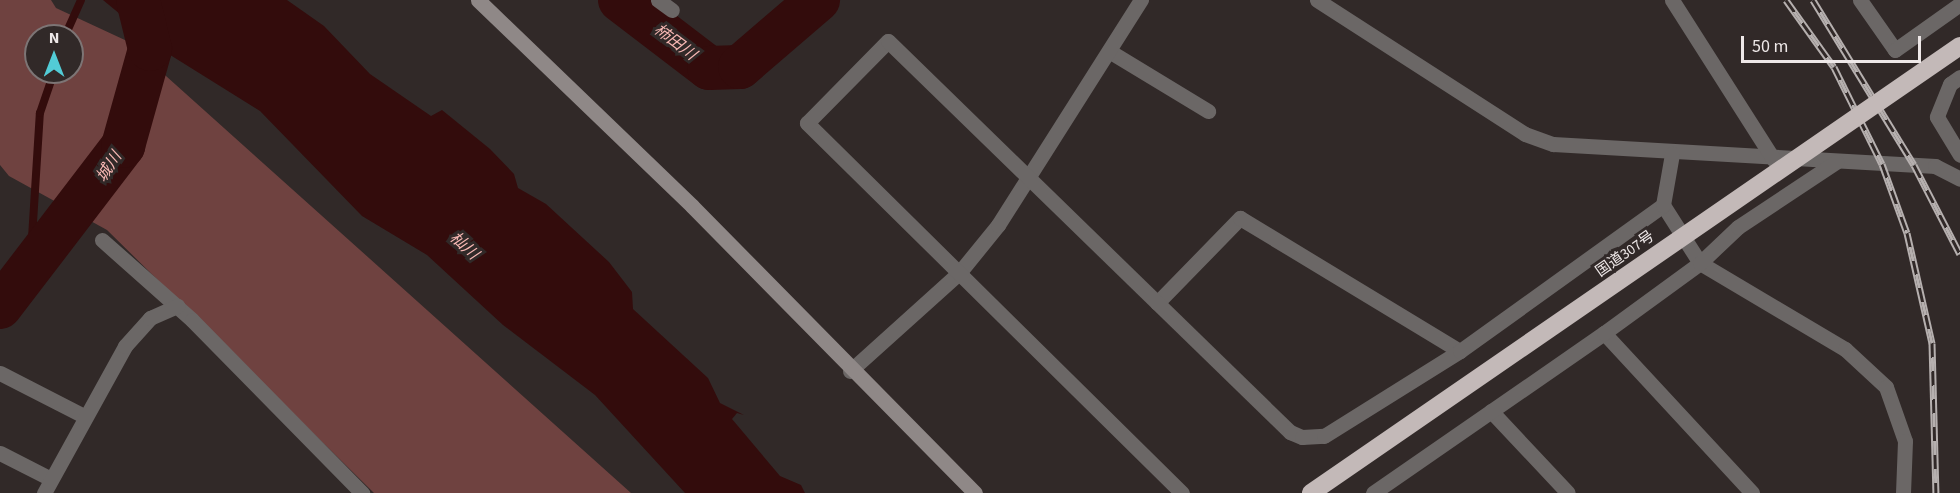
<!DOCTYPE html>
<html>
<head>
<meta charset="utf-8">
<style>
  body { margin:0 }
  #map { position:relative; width:1960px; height:493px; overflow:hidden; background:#312928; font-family:"Source Sans 3","Noto Sans JP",sans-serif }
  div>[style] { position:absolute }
  .green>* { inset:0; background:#6f4240 }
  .water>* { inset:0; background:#330c0c }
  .stream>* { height:8px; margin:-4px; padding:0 4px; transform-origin:4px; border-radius:4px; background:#330c0c }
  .river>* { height:44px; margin:-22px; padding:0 22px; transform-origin:22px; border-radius:22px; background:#330c0c }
  .street>* { height:15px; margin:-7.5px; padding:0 7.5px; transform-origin:7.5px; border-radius:7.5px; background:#6b6766 }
  .secondary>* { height:15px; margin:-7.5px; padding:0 7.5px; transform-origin:7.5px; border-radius:7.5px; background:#8f8887 }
  .rail>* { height:7px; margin-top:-3.5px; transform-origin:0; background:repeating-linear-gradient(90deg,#312928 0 14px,#b6b0af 0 28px); box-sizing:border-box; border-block:2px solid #b6b0af }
  .highway-bridge>* { height:18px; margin:-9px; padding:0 9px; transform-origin:9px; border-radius:9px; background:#c3b9b8 }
  span { translate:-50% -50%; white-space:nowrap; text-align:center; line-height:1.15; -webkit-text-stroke:6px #312928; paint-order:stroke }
  .street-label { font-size:15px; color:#eee8e8 }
  .water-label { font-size:16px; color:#f8b8b4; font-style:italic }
  .north { position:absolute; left:24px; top:24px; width:60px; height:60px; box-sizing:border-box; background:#312928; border:2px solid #7d7575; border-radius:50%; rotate:0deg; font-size:16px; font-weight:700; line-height:24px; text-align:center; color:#eee8e8 }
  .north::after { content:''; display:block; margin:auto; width:21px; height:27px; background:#52ccd6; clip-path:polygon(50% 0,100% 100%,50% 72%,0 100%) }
  .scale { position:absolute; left:1741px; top:36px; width:180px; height:27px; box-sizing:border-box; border:3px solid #eee8e8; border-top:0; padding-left:8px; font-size:18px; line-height:21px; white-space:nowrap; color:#eee8e8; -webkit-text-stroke:4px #312928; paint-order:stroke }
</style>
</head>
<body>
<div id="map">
  <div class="green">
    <div style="clip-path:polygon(evenodd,0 0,51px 0,56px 8px,127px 41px,631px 493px,374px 493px,107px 230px,9px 176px,0 165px,0 0,36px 36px,72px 36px,72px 72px,36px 72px,36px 36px)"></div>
  </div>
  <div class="water">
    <div style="clip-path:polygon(103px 0,287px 0,324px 26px,370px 74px,431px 116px,442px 110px,490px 149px,514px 174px,518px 188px,546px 204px,609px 262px,632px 292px,633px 309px,708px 378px,720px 403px,744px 415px,737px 413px,732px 419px,780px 476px,801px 485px,805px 493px,685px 493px,595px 395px,503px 325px,427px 255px,362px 216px,260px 111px,167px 53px)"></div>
  </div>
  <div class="stream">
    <div style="left:65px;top:36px;width:39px;rotate:-66deg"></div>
    <div style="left:30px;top:270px;width:157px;rotate:-86.4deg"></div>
    <div style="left:40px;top:113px;width:43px;rotate:-71.1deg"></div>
  </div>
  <div class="river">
    <div style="left:620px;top:0;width:112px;rotate:37.4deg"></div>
    <div style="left:709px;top:68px;width:31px;rotate:-2deg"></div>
    <div style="left:740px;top:67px;width:103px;rotate:-40.7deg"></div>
    <div style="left:0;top:307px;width:203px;rotate:-52.6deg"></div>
    <div style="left:123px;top:146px;width:101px;rotate:-74.4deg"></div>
    <div style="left:150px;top:49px;width:50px;rotate:-103.8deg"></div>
  </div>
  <div class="street">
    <div style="left:658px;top:0;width:17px;rotate:36deg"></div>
    <div style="left:1317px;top:0;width:247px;rotate:32.8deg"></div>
    <div style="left:1525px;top:134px;width:30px;rotate:20deg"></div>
    <div style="left:1553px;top:144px;width:383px;rotate:3.3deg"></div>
    <div style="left:1935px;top:166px;width:28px;rotate:27deg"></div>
    <div style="left:1672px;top:0;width:190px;rotate:57.5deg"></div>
    <div style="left:1860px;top:0;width:61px;rotate:55deg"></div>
    <div style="left:1895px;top:50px;width:80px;rotate:-35.3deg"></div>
    <div style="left:1109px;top:51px;width:116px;rotate:31.2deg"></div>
    <div style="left:1960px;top:77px;width:12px;rotate:145deg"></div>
    <div style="left:1950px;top:84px;width:35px;rotate:112deg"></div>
    <div style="left:1937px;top:117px;width:44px;rotate:58.8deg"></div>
    <div style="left:1663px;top:205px;width:69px;rotate:57.5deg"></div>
    <div style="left:1700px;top:263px;width:169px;rotate:30.7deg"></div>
    <div style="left:1845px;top:349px;width:56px;rotate:42.8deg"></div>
    <div style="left:1886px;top:387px;width:57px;rotate:70.6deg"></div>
    <div style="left:1905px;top:441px;width:52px;rotate:92.2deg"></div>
    <div style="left:102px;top:240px;width:120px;rotate:41.6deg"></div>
    <div style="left:192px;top:320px;width:243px;rotate:45.5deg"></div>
    <div style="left:1157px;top:303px;width:119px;rotate:-45.7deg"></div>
    <div style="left:1240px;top:218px;width:257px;rotate:31.2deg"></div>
    <div style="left:1604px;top:333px;width:218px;rotate:47.2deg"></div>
    <div style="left:850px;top:371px;width:147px;rotate:-42deg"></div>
    <div style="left:959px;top:273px;width:62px;rotate:-50.9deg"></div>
    <div style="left:998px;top:225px;width:267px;rotate:-57.6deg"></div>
    <div style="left:0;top:373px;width:94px;rotate:27.1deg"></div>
    <div style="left:1491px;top:411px;width:112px;rotate:46.8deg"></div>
    <div style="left:0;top:453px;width:57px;rotate:27deg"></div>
    <div style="left:44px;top:493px;width:168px;rotate:-61.1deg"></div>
    <div style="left:125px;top:346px;width:38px;rotate:-48deg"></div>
    <div style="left:150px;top:318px;width:30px;rotate:-24deg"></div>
    <div style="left:1182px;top:493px;width:527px;rotate:-135.38deg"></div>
    <div style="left:807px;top:123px;width:115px;rotate:-45.4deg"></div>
    <div style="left:888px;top:41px;width:561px;rotate:44.21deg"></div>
    <div style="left:1290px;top:432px;width:13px;rotate:23deg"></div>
    <div style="left:1302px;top:437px;width:22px;rotate:-3deg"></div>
    <div style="left:1324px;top:436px;width:160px;rotate:-32deg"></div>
    <div style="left:1460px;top:351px;width:250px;rotate:-35.7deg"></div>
    <div style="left:1663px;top:205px;width:52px;rotate:-80deg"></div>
    <div style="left:1373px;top:493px;width:281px;rotate:-34.7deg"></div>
    <div style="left:1604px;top:333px;width:119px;rotate:-36.1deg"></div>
    <div style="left:1700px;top:263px;width:52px;rotate:-43.5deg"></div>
    <div style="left:1738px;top:227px;width:118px;rotate:-33.6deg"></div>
  </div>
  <div class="secondary">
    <div style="left:478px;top:0;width:297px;rotate:43.9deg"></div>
    <div style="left:692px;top:206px;width:403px;rotate:45.4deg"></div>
  </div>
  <div class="rail">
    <div style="left:1786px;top:0;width:82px;rotate:54.4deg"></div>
    <div style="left:1834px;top:67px;width:108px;rotate:63.7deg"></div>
    <div style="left:1882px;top:164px;width:73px;rotate:70.1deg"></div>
    <div style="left:1907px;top:233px;width:113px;rotate:77.2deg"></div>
    <div style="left:1932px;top:343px;width:150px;rotate:88.5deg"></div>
    <div style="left:1813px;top:0;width:193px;rotate:58.5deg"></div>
    <div style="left:1914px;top:165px;width:100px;rotate:62.7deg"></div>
  </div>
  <div class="highway-bridge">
    <div style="left:1311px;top:493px;width:788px;rotate:-34.56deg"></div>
  </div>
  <div class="street-label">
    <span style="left:1625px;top:254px;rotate:-35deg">国道307号</span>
  </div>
  <div class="water-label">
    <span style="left:675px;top:42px;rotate:37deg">柿田川</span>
    <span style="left:109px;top:167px;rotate:-57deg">城川</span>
    <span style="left:464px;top:246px;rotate:42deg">杣川</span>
  </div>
  <div class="north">N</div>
  <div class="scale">50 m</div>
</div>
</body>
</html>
